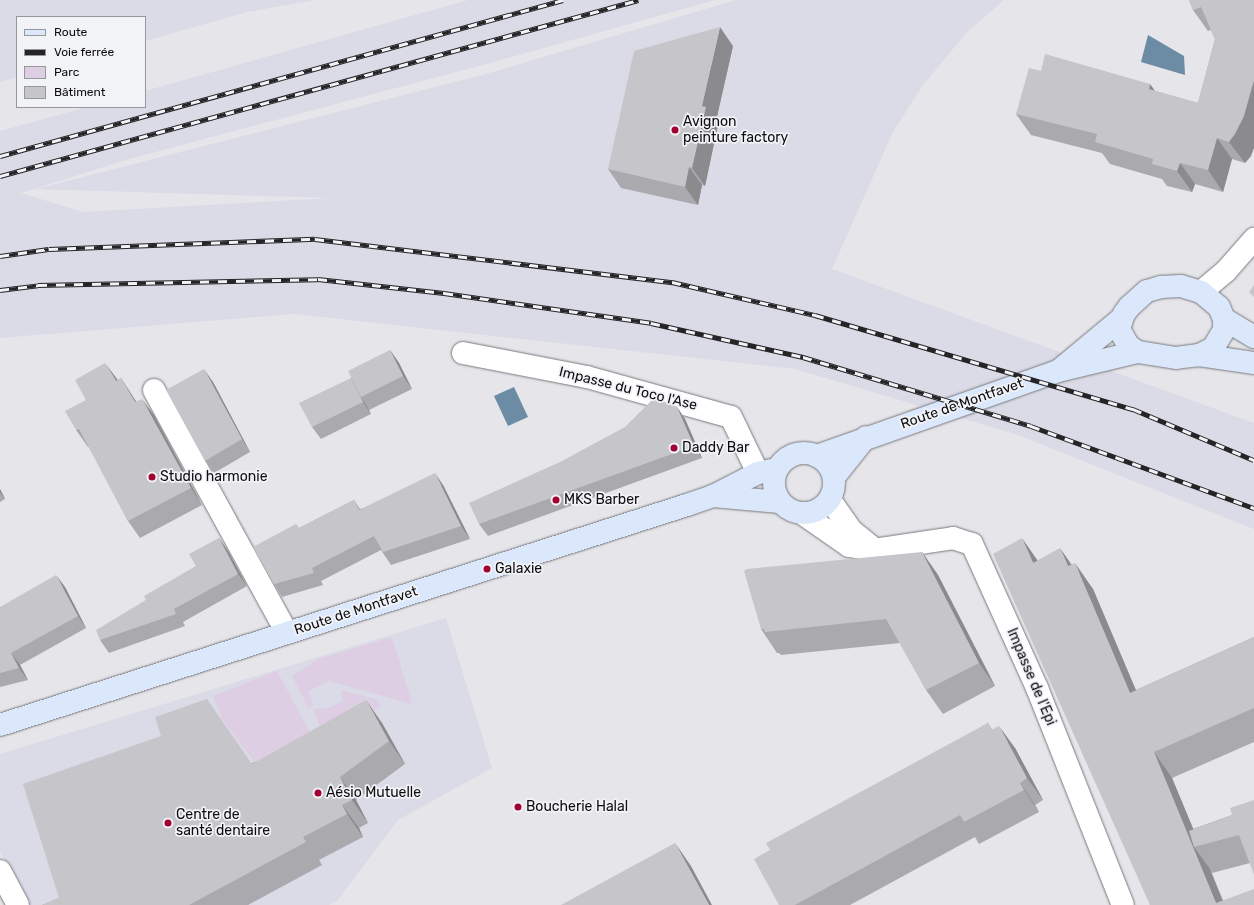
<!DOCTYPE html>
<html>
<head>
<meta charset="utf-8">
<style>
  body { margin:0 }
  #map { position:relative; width:1254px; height:905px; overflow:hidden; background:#e5e5ea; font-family:Rubik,sans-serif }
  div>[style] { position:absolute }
  .built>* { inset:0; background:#dadbe7 }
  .green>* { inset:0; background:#decee3 }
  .water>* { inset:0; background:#6c8ca5 }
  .roads { filter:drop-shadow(0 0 1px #797a7d) drop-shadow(0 0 1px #797a7d) }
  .street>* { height:22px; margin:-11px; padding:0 11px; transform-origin:11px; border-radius:11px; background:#fff }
  .primary>* { height:22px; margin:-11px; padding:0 11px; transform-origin:11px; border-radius:11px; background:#dbe7fb }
  .primary>.ring { margin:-11px; padding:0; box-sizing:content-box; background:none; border:22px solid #dbe7fb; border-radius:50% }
  .rail>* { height:4.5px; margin-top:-2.25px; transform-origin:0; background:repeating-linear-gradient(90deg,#f2f3f7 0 9px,#252527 0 18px); box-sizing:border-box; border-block:1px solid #252527 }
  .wall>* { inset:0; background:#aaa9ad }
  .shaded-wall>* { inset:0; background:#8b8a8d }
  .building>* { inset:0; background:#c6c5c9 }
  .dots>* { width:11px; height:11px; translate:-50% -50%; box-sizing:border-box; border:2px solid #f2f3f7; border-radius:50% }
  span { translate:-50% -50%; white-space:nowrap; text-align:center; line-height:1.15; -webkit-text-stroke:3.5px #f2f3f7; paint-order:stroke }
  .poi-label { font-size:14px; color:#0d0d0f }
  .left { translate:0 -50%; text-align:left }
  .street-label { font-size:14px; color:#0d0d0f }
  .legend { position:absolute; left:16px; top:16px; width:130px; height:92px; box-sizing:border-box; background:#f2f3f7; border:1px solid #96979a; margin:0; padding:5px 7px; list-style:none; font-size:12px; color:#0d0d0f }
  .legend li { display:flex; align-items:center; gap:8px; height:20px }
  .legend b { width:20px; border:1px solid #96979a }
</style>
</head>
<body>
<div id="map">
  <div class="built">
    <div style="clip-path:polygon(0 0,316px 0,247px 12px,145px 41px,145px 17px,17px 17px,17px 77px,0 82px)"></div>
    <div style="clip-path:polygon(468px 0,715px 0,490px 63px,129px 159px,21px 193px,83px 212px,331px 198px,36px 189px,486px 74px,736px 0,1004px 0,968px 31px,923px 85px,893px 132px,832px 269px,1254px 423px,1254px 529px,1018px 435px,795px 369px,294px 314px,0 338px,0 131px,87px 107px,145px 107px,145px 91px)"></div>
    <div style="clip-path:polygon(446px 618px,492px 768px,398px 820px,337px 901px,329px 905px,29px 905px,0 852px,0 754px)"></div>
  </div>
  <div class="green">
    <div style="clip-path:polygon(392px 637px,412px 704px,329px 681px,309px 691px,313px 705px,309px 709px,292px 676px,318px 659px)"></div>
    <div style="clip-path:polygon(277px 671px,313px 738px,257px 766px,222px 719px,213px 696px)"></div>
    <div style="clip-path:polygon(341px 690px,378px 700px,381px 706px,347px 725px,321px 729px,313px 709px,330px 708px,343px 700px)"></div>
  </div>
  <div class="water">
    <div style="clip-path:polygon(1148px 35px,1184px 56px,1185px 75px,1141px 62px)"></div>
    <div style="clip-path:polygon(514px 387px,528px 417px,508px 426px,494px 396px)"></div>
  </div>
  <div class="roads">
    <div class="street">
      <div style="left:1201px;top:292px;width:33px;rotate:-40deg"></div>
      <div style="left:1226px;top:271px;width:43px;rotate:-48.8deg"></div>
      <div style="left:463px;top:353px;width:126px;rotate:11deg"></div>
      <div style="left:587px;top:377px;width:149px;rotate:15.5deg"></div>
      <div style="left:731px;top:417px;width:62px;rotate:64.3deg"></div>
      <div style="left:154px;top:390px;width:277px;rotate:61.3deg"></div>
      <div style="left:830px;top:500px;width:38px;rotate:55deg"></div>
      <div style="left:852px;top:531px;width:26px;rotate:39deg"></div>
      <div style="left:803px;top:514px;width:56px;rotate:34.8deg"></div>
      <div style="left:849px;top:546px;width:25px;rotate:9deg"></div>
      <div style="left:874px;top:550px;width:80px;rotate:-8.6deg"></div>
      <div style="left:953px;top:538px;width:20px;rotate:18deg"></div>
      <div style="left:972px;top:544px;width:158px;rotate:65.7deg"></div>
      <div style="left:1037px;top:688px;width:233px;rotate:68.4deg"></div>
      <div style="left:0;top:871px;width:38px;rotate:62deg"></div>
    </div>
    <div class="primary">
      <div style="left:1181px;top:286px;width:21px;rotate:17deg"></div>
      <div style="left:1201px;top:292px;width:23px;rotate:40deg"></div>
      <div style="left:1219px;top:307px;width:13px;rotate:67deg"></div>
      <div style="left:1224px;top:319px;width:11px;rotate:90deg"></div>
      <div style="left:1224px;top:330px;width:21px;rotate:121deg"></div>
      <div style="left:1213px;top:348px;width:16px;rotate:153deg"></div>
      <div style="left:1199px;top:355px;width:23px;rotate:173deg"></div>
      <div style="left:1176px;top:358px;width:39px;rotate:-171deg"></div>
      <div style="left:1137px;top:352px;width:11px;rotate:-142deg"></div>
      <div style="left:1128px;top:345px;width:18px;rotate:-119deg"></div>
      <div style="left:1119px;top:329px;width:16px;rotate:-72deg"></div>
      <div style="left:1124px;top:314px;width:9px;rotate:-54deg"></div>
      <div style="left:1129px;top:307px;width:24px;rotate:-42deg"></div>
      <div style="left:1147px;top:291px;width:15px;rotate:-16deg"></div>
      <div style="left:1161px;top:287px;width:20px;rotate:-3deg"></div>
      <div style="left:1224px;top:319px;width:35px;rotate:31deg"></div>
      <div style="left:1199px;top:355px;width:56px;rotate:8.3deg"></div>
      <div style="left:1062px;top:368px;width:77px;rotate:-39.7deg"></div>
      <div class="ring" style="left:774px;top:453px;width:38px;height:38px"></div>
      <div style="left:817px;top:456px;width:256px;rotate:-19.4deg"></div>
      <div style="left:1058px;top:371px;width:81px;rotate:-13.5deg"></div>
      <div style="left:834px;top:477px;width:51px;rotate:-51.3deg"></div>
      <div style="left:713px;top:496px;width:67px;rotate:5.1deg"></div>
      <div style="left:0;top:725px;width:721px;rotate:-17.76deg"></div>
      <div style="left:687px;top:505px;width:28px;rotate:-19deg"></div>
      <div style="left:713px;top:496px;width:51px;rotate:-27.1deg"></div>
      <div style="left:758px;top:473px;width:19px;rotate:-12deg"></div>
    </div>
  </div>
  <div class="rail">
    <div style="left:0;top:156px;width:584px;rotate:-15.49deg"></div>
    <div style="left:0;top:176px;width:662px;rotate:-15.42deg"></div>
    <div style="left:0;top:256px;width:49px;rotate:-8.1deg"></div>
    <div style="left:49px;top:249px;width:266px;rotate:-2.2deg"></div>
    <div style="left:315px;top:239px;width:360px;rotate:6.9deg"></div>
    <div style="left:672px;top:282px;width:147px;rotate:13deg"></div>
    <div style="left:815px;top:315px;width:332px;rotate:16.5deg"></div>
    <div style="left:1133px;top:409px;width:131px;rotate:22.9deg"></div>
    <div style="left:0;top:290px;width:38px;rotate:-7deg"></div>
    <div style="left:38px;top:285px;width:280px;rotate:-1.2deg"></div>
    <div style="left:318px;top:279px;width:127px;rotate:6.3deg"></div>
    <div style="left:444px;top:293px;width:209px;rotate:8.2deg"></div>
    <div style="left:651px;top:323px;width:156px;rotate:12.6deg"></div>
    <div style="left:803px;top:357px;width:238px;rotate:16.8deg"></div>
    <div style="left:1031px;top:426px;width:238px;rotate:20.2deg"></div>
  </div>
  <div class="wall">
    <div style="clip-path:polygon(1189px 0,1254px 0,1251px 156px,1245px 163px,1232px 159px,1223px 192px,1195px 184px,1192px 192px,1167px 186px,1162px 179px,1110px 164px,1102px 153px,1031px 135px,1016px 114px,1041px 71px,1150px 84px,1155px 91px,1198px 103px,1215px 39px,1211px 30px,1208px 31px,1193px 10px)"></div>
    <div style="clip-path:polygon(733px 46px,716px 121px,718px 125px,705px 186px,702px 185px,698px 205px,621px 188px,608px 169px)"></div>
    <div style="clip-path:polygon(390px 350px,399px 363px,412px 389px,369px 410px,368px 408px,371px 414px,321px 439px,312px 427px,351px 378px)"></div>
    <div style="clip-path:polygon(121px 378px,136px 402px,154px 415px,202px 505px,140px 538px,128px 521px,89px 447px,88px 447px,76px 430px,86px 400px)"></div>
    <div style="clip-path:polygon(213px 382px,250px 452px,214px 473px,205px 461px)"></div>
    <div style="clip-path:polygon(677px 407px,685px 419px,702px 458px,488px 536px,479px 524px)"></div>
    <div style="clip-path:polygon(443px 485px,470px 539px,391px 565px,381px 550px,321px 581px,323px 585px,282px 597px,274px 584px,299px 528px,354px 500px,360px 509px)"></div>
    <div style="clip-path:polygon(0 489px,5px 499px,0 502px)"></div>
    <div style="clip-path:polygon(219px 538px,228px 551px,247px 586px,183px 622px,185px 626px,109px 653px,100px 640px,146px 600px,196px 566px)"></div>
    <div style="clip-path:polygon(922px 552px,938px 575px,995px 686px,943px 714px,926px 690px,900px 643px,781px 655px,779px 653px,777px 653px,761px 629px)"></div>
    <div style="clip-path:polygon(1037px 561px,1072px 564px,1093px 589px,1136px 690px,1254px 637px,1254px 742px,1172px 778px,1193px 829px,1232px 815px,1250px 863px,1212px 873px,1210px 869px,1223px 900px,1254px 905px,1150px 905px)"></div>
    <div style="clip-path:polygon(65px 587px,86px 628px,20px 665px,28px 680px,0 687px,0 607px)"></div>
    <div style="clip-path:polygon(382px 723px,405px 764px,356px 800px,368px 823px,359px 828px,363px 837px,319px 860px,322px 865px,248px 905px,42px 905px,59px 898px,252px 763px)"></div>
    <div style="clip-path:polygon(988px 723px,992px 730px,1015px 748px,1043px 800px,1035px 805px,1039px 812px,979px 844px,975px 837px,850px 905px,779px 905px,770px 850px)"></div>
  </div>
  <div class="shaded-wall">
    <div style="clip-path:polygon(720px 27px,733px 46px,716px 121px,718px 125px,705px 186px,692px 168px,702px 106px)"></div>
    <div style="clip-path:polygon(1254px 80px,1254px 148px,1251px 156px,1245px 163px,1229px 142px)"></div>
    <div style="clip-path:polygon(1150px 84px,1165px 106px,1149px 89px)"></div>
    <div style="clip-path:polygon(1217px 138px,1232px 159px,1223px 192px,1208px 170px)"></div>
    <div style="clip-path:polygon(1180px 163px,1195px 184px,1192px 192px,1177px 171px)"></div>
    <div style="clip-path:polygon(689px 167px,702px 185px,698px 205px,685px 187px)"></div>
    <div style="clip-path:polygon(390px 350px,399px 363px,412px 389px,403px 376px)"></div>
    <div style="clip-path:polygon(105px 363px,117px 379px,128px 398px,116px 381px)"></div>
    <div style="clip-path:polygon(204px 369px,213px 382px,250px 452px,242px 439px)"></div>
    <div style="clip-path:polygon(121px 378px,132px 395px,147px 419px,135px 402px)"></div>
    <div style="clip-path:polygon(361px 397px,368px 408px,371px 414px,363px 402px)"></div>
    <div style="clip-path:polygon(142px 399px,154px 415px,202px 505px,191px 488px)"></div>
    <div style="clip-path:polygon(677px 407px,685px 419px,702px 458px,694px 446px)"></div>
    <div style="clip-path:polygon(435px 473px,443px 485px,470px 539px,461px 526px)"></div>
    <div style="clip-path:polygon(0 489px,5px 499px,0 492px)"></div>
    <div style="clip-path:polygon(219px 538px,228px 551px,247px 586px,238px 574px)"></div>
    <div style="clip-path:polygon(1022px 538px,1040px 564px,1033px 563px)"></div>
    <div style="clip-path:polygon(1060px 548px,1078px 574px,1068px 566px)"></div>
    <div style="clip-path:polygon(922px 552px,938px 575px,995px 686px,979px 663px)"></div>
    <div style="clip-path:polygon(1075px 563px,1093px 589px,1148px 719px,1130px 693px)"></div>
    <div style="clip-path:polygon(56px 575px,65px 587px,86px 628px,78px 616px)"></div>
    <div style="clip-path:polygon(11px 653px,20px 665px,28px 680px,19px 668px)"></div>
    <div style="clip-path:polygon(366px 700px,382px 723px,405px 764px,389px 741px)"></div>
    <div style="clip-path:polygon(999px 726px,1015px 748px,1043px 800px,1027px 778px)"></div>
    <div style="clip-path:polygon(1154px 752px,1172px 778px,1200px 845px,1194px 847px,1210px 869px,1224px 905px,1216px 903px)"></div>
    <div style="clip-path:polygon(340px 777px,356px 800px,368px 823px,352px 800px)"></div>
    <div style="clip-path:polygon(1020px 783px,1035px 805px,1039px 812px,1024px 790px)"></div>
    <div style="clip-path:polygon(342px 805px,359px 828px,363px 837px,347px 814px)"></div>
    <div style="clip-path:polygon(675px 843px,691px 866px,712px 905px,709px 905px)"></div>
  </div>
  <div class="building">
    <div style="clip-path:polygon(1189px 0,1254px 0,1254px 80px,1244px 116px,1235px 134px,1229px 142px,1217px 138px,1208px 170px,1180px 163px,1177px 171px,1152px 164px,1153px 159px,1095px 142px,1097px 134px,1016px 114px,1029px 68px,1041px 71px,1045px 54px,1150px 84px,1149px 89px,1198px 103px,1215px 39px,1201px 7px,1193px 10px)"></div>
    <div style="clip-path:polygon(720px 27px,702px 106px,706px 107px,692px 168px,689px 167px,685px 187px,608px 169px,634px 51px)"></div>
    <div style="clip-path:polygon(1254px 285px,1254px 297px,1249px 292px)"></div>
    <div style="clip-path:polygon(390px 350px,403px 376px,361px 397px,348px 371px)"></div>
    <div style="clip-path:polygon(105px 363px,116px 381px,121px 378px,135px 402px,142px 399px,191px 488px,128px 521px,79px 429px,76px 430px,65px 411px,86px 400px,75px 380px)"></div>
    <div style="clip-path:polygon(204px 369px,242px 439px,205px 461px,166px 390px)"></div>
    <div style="clip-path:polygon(351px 378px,363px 402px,312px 427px,299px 403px)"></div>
    <div style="clip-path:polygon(653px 399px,673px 404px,677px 407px,694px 446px,479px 524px,469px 503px,560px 462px,625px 427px)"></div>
    <div style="clip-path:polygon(435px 473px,461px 526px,383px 552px,374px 536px,312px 568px,314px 573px,274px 584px,253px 547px,296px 524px,299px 528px,354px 500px,359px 510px)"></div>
    <div style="clip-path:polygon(219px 538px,238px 574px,174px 609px,176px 614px,100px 640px,96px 630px,146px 600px,144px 596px,196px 566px,189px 554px)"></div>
    <div style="clip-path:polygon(1022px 538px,1033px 563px,1060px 548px,1068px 566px,1075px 563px,1130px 693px,1254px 637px,1254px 708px,1154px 752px,1216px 903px,1254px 889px,1254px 905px,1150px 905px,993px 554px)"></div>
    <div style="clip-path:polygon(922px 552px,979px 663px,926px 690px,886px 619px,765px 632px,764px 629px,761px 629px,744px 571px,747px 569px)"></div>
    <div style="clip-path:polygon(56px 575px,78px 616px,11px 653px,19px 668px,0 673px,0 607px)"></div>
    <div style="clip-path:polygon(207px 699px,252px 764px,366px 700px,389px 741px,340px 777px,352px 800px,342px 805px,347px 814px,303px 837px,306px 842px,189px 905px,42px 905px,59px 898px,23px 784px,161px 736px,155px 717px)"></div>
    <div style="clip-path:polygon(988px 723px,991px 730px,999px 726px,1027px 778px,1020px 783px,1024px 790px,964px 822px,960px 815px,795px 905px,779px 905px,754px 859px,770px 850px,766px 843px)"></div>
    <div style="clip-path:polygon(1254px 800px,1254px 875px,1239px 835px,1194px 847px,1189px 831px,1232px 815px,1230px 808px)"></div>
    <div style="clip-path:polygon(675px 843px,709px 905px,561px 905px)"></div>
  </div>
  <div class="dots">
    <div style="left:675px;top:130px;background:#a10030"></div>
    <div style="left:674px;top:448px;background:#a10030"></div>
    <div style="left:152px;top:477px;background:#a10030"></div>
    <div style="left:556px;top:500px;background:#a10030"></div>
    <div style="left:487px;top:569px;background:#a10030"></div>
    <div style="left:318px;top:793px;background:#a10030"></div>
    <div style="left:518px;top:807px;background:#a10030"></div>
    <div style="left:168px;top:823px;background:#a10030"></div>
  </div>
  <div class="poi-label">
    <span class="left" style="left:683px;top:130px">Avignon<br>peinture factory</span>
    <span class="left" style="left:682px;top:448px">Daddy Bar</span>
    <span class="left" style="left:160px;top:477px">Studio harmonie</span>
    <span class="left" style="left:564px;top:500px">MKS Barber</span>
    <span class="left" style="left:495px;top:569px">Galaxie</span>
    <span class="left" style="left:326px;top:793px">Aésio Mutuelle</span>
    <span class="left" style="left:526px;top:807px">Boucherie Halal</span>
    <span class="left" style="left:176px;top:823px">Centre de<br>santé dentaire</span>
  </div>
  <div class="street-label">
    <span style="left:628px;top:389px;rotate:14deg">Impasse du Toco l'Ase</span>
    <span style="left:962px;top:404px;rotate:-19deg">Route de Montfavet</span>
    <span style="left:356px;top:611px;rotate:-18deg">Route de Montfavet</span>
    <span style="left:1031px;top:677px;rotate:67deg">Impasse de l'Epi</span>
  </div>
  <ul class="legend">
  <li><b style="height:5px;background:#dbe7fb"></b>Route</li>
  <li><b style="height:5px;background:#252527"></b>Voie ferrée</li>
  <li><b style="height:11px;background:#decee3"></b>Parc</li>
  <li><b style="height:11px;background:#c6c5c9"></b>Bâtiment</li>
  </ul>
</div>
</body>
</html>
